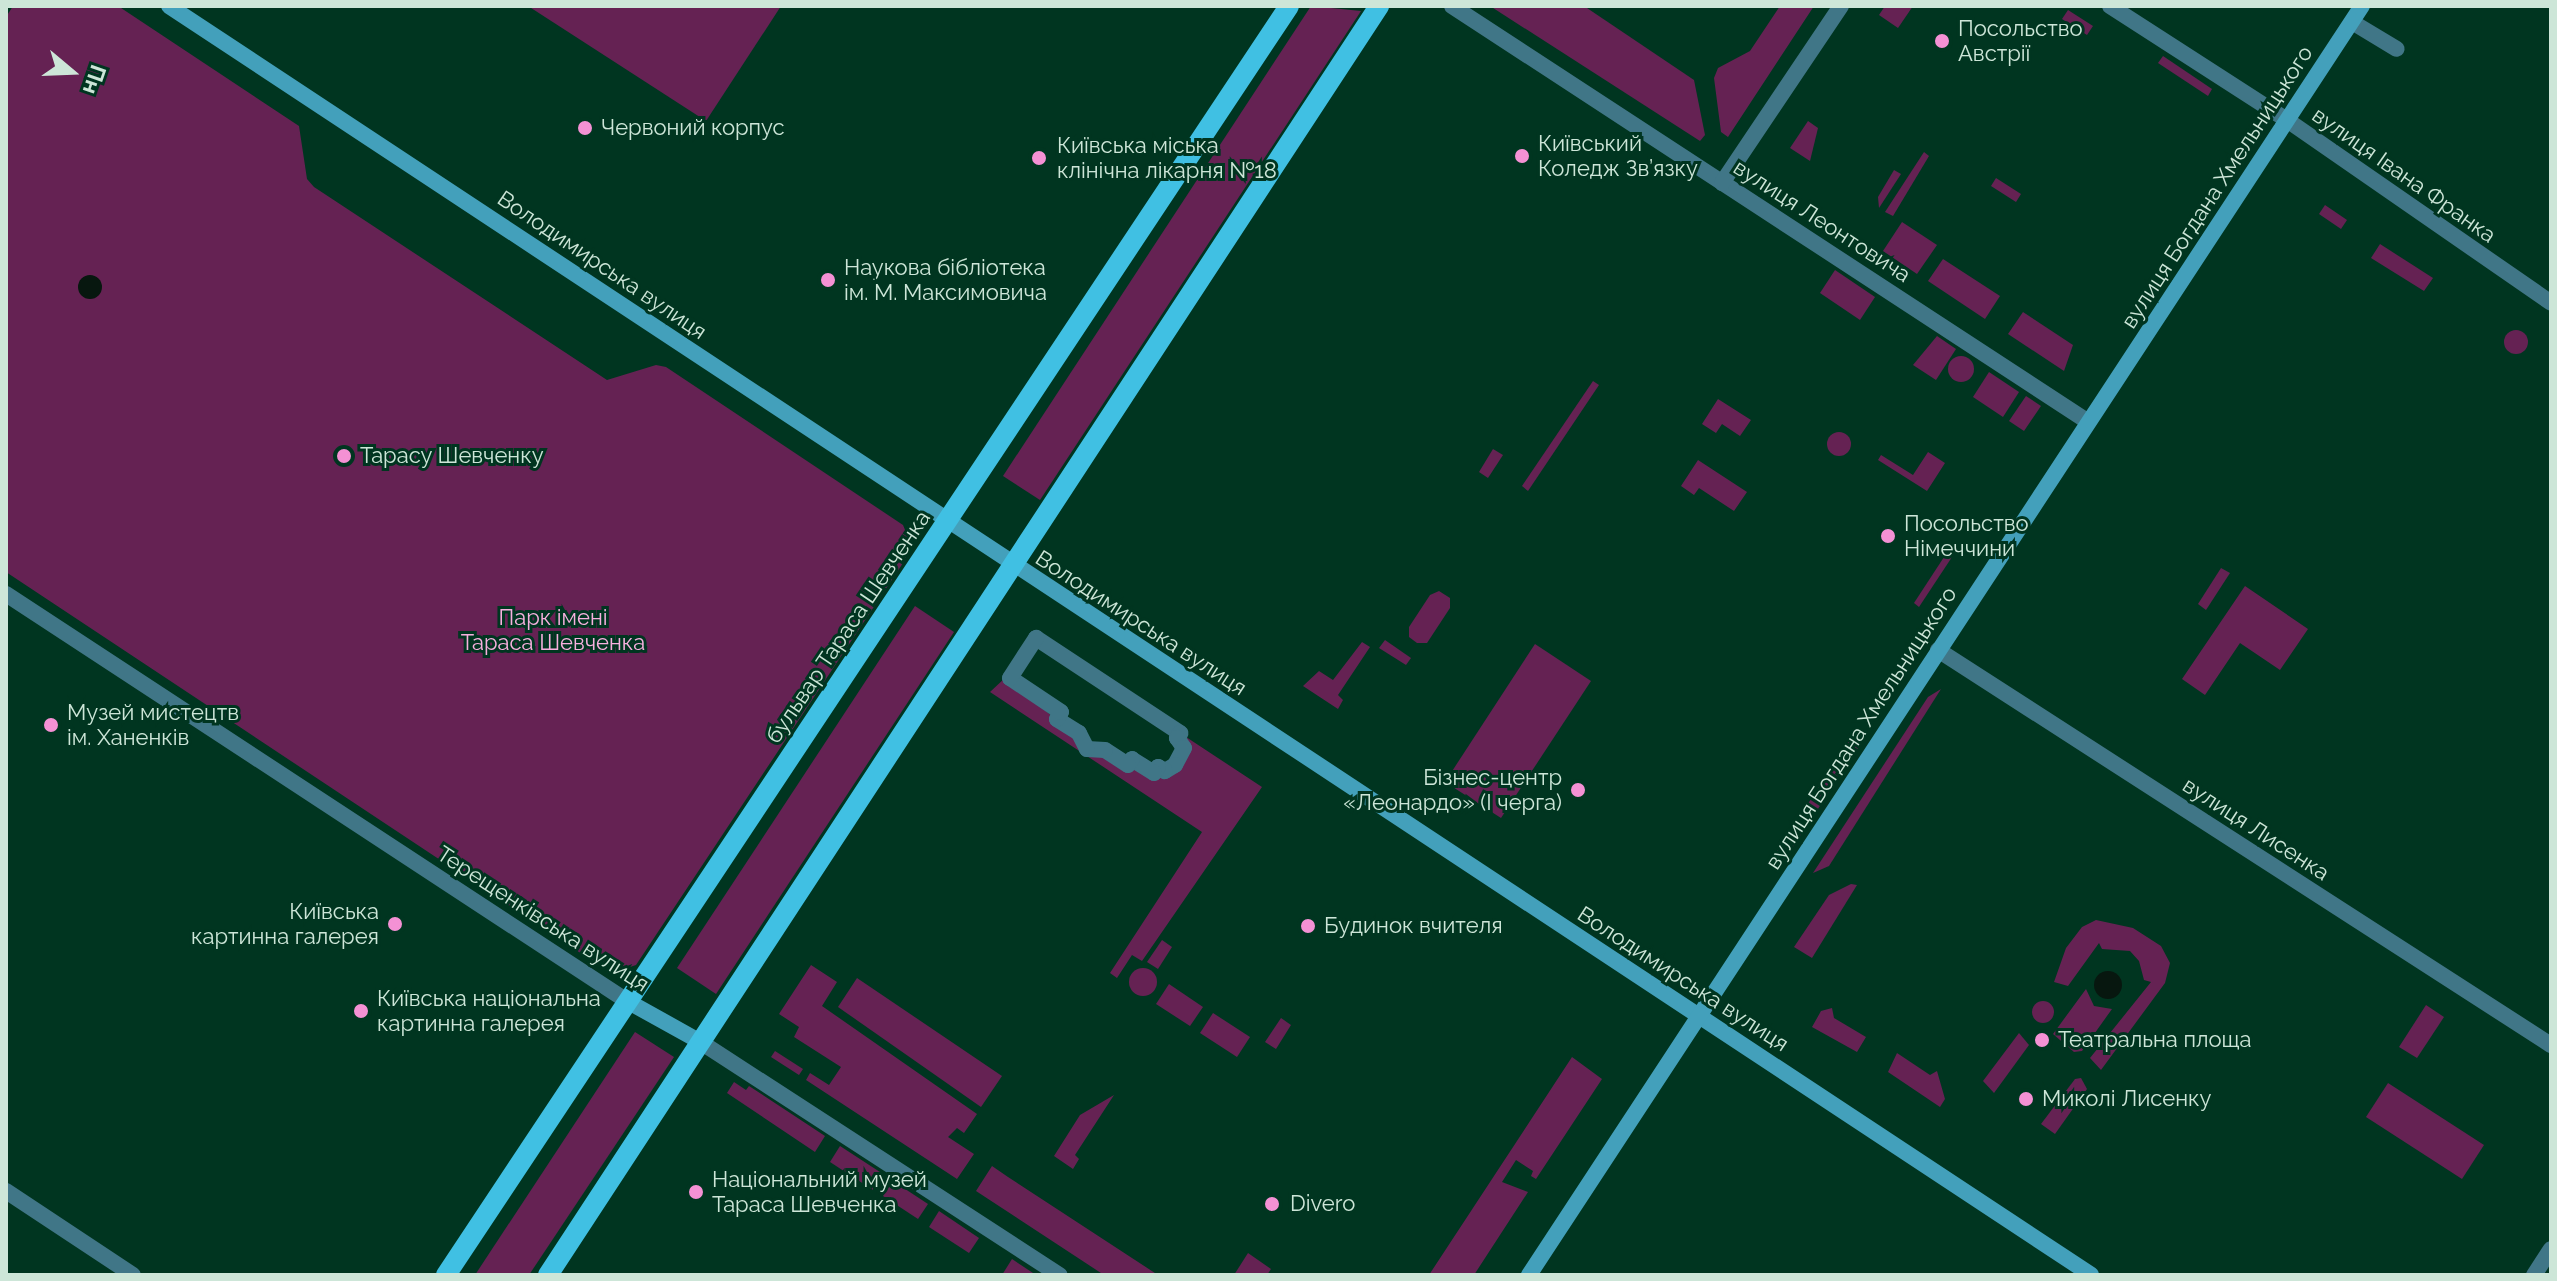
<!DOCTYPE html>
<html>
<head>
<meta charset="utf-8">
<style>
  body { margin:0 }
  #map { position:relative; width:2557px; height:1281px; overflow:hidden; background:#003520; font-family:Raleway,sans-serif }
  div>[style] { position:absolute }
  .green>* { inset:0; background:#652253 }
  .round { border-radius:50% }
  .water>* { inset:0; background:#07170f }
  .street>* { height:16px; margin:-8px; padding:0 8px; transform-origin:8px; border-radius:8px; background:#407687 }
  .secondary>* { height:16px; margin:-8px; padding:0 8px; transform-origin:8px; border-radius:8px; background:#43a0bb }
  .primary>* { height:20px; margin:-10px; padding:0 10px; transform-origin:10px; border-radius:10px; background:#40c0e3 }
  .dots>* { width:22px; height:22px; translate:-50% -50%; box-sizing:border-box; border:4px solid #003520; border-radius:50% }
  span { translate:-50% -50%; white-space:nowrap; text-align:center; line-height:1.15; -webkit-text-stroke:6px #003520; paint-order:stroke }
  .poi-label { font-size:22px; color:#cde6d8 }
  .left { translate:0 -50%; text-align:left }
  .right { translate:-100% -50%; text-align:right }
  .street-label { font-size:22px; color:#cde6d8 }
  .park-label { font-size:22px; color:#f7b0df }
  .frame { position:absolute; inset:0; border:8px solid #cde6d8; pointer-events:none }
  .north { position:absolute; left:32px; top:32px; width:80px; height:80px; -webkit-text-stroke:6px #003520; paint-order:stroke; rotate:109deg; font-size:22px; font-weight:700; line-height:32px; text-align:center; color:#cde6d8 }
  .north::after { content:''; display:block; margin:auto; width:28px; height:36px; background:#cde6d8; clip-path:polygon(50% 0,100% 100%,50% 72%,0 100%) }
</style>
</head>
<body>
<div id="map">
  <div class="green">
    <div style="clip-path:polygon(13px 6px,118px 6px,299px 126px,307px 179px,314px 187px,607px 380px,656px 365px,666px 367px,903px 525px,910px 542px,905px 560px,636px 965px,618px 971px,600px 966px,6px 572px,6px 17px)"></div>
    <div style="clip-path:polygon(528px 6px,781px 6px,706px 121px)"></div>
    <div style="clip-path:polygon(1311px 6px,1361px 11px,1040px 500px,1003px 476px)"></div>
    <div style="clip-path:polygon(1490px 6px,1584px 6px,1694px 80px,1705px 135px,1700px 141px)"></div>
    <div style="clip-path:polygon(1780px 6px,1814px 6px,1728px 137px,1721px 132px,1714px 78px,1718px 68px,1750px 51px)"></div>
    <div style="clip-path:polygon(1885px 6px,1913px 6px,1898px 28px,1879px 15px)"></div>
    <div style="clip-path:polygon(2068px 10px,2093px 26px,2087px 35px,2062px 19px)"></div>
    <div style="clip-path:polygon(2163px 56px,2212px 89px,2208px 96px,2158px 63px)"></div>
    <div style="clip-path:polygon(1808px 121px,1818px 128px,1810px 161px,1790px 148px)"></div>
    <div style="clip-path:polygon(1924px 152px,1929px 156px,1893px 216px,1885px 212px)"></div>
    <div style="clip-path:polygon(1894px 170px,1901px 174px,1879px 208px,1878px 197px)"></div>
    <div style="clip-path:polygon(1996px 178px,2021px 194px,2016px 202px,1991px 186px)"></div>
    <div style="clip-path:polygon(2325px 205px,2347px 220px,2341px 229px,2319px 214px)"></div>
    <div style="clip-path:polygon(1902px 222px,1937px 245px,1917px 274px,1883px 251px)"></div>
    <div style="clip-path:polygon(2380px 244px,2433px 278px,2424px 291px,2371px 258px)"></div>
    <div style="clip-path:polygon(1943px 259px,2000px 296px,1985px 319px,1928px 281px)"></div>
    <div style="clip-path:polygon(1835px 270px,1875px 297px,1860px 320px,1820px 293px)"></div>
    <div style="clip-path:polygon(2023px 312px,2073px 345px,2064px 371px,2008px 334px)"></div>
    <div class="round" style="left:2504px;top:330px;width:24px;height:24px"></div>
    <div style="clip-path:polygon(1937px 336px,1956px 349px,1936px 380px,1913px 365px)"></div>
    <div class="round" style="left:1948px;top:356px;width:26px;height:26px"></div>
    <div style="clip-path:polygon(1989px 372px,2019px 392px,2003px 417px,1973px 397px)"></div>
    <div style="clip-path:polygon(1593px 381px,1599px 385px,1528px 491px,1522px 486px)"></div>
    <div style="clip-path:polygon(2026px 396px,2041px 406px,2024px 431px,2009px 421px)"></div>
    <div style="clip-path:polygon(1718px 399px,1751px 420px,1740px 436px,1722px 424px,1716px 433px,1702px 424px)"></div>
    <div class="round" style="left:1827px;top:432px;width:24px;height:24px"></div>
    <div style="clip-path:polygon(1493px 449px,1503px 455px,1488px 478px,1479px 472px)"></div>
    <div style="clip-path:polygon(1928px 452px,1945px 463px,1927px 491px,1878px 460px,1881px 455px,1913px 475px)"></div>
    <div style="clip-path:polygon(1698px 460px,1747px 492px,1734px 511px,1699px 488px,1694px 495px,1681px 486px)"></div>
    <div style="clip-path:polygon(1946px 554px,1952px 557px,1919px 607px,1914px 603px)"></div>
    <div style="clip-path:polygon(2221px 568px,2230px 573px,2206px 610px,2198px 604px)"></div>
    <div style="clip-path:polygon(2245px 586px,2308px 629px,2280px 670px,2240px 643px,2205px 695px,2182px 679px)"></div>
    <div style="clip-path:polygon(1439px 591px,1450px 598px,1450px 608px,1427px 643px,1417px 643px,1409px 637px,1409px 627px,1430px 595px)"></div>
    <div style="clip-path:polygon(915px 606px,954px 632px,716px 994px,677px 968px)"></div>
    <div style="clip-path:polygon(1385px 640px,1411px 658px,1406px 665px,1379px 648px)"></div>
    <div style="clip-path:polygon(1362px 642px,1370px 647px,1338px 695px,1343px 700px,1338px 709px,1303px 686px,1319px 671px,1333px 680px)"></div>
    <div style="clip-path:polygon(1535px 644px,1591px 681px,1501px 818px,1445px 782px)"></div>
    <div style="clip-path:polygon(1006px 677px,1080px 740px,1171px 769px,1180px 733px,1262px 787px,1142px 961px,1132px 955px,1117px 978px,1110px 973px,1202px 832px,990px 692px)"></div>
    <div style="clip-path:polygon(1941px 689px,1829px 866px,1813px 873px,1928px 697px)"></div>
    <div style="clip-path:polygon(1854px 733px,1864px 739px,1783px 862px,1774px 856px)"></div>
    <div style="clip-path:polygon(1851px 884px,1857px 885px,1812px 958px,1794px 947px,1829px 895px)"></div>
    <div style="clip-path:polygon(2096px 920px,2133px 928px,2161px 946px,2170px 963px,2165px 983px,2101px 1070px,2090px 1058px,2151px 982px,2144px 980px,2139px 961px,2130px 951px,2102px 949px,2099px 943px,2068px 986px,2054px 982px,2066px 948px,2082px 927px)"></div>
    <div style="clip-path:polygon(1162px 940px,1172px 947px,1158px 969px,1147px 962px)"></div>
    <div style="clip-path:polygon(811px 965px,837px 982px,822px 1006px,977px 1114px,964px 1133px,957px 1128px,948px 1137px,974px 1154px,957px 1179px,806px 1080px,810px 1073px,829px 1085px,841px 1067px,794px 1037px,799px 1027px,779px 1014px)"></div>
    <div class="round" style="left:1129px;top:968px;width:28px;height:28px"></div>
    <div style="clip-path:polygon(857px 978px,1002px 1076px,981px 1107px,838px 1007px)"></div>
    <div style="clip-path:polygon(1169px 984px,1203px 1007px,1190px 1026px,1156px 1004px)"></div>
    <div style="clip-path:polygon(2086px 989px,2094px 1006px,2112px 1009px,2082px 1051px,2074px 1052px,2053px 1034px)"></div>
    <div class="round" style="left:2032px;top:1001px;width:22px;height:22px"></div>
    <div style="clip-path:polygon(2426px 1005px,2444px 1017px,2417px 1058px,2399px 1047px)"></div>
    <div style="clip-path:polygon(1832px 1008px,1834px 1018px,1866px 1037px,1857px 1052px,1812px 1027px,1821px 1011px)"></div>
    <div style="clip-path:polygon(1213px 1013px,1250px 1037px,1237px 1057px,1200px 1033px)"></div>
    <div style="clip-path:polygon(1281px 1018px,1291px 1025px,1276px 1049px,1265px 1042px)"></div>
    <div style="clip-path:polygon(635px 1032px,674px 1057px,529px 1275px,475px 1275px)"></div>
    <div style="clip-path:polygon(2019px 1033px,2029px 1045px,1994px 1093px,1983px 1081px)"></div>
    <div style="clip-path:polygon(775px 1051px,803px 1069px,799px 1075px,771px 1057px)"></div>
    <div style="clip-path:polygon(1897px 1053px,1930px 1075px,1937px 1071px,1945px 1099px,1940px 1107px,1888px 1072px)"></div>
    <div style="clip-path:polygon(1572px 1057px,1602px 1079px,1536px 1179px,1531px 1176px,1533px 1171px,1516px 1160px,1502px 1182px,1528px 1192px,1474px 1275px,1429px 1275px)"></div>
    <div style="clip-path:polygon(2081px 1078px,2087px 1089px,2055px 1134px,2041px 1124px,2075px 1079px)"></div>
    <div style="clip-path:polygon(734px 1082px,746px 1090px,749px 1086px,825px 1136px,815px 1152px,727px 1093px)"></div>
    <div style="clip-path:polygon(2388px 1083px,2484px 1145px,2462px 1179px,2366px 1117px)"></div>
    <div style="clip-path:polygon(1114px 1095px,1075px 1155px,1079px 1159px,1073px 1169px,1054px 1156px,1080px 1115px)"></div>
    <div style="clip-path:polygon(840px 1146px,883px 1174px,873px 1190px,830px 1162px)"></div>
    <div style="clip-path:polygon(992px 1166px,1008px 1177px,1158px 1275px,1104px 1275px,976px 1191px)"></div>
    <div style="clip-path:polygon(893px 1181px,928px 1204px,918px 1219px,883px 1196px)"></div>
    <div style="clip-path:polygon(939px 1211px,979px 1238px,969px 1253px,929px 1227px)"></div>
    <div style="clip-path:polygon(1248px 1253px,1271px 1269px,1267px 1275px,1234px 1275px)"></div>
    <div style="clip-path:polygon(1012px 1259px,1036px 1275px,1002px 1275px)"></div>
  </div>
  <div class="water">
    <div class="round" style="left:78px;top:275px;width:24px;height:24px"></div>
    <div class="round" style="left:2094px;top:971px;width:28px;height:28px"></div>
  </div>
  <div class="street">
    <div style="left:1452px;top:6px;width:759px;rotate:33.17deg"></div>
    <div style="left:2110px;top:6px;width:211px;rotate:32.8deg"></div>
    <div style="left:2287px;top:120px;width:321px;rotate:34.7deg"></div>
    <div style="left:2352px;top:22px;width:52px;rotate:31deg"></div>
    <div style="left:1722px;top:183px;width:213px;rotate:-56.1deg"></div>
    <div style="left:6px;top:594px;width:742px;rotate:33.24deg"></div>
    <div style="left:1036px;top:638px;width:173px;rotate:33.4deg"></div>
    <div style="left:1180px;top:733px;width:6px;rotate:121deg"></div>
    <div style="left:1177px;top:738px;width:12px;rotate:55deg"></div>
    <div style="left:1184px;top:748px;width:19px;rotate:118deg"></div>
    <div style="left:1175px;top:765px;width:12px;rotate:149deg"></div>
    <div style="left:1165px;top:771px;width:8px;rotate:-150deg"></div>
    <div style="left:1158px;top:767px;width:7px;rotate:124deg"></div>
    <div style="left:1154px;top:773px;width:26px;rotate:-148deg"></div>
    <div style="left:1132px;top:759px;width:7px;rotate:124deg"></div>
    <div style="left:1128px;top:765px;width:27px;rotate:-147deg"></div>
    <div style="left:1105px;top:750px;width:18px;rotate:-177deg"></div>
    <div style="left:1087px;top:749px;width:18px;rotate:-117deg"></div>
    <div style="left:1079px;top:733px;width:26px;rotate:-148deg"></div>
    <div style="left:1057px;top:719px;width:8px;rotate:-60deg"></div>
    <div style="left:1061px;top:712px;width:61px;rotate:-146.3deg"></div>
    <div style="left:1010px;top:678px;width:48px;rotate:-57deg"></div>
    <div style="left:1938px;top:650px;width:729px;rotate:32.8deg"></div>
    <div style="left:699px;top:1041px;width:430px;rotate:33deg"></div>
    <div style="left:6px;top:1191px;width:152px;rotate:33.5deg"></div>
    <div style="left:2534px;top:1275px;width:31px;rotate:-57deg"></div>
  </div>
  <div class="secondary">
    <div style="left:169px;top:6px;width:2303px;rotate:33.43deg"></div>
    <div style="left:627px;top:1001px;width:82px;rotate:29.1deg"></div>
    <div style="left:1529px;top:1275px;width:1518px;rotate:-56.72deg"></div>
  </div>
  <div class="primary">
    <div style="left:446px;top:1275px;width:1523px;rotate:-56.4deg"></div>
    <div style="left:548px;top:1275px;width:1517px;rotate:-56.78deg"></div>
  </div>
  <div class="dots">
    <div style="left:1942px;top:41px;background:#f491d4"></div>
    <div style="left:585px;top:128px;background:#f491d4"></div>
    <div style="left:1522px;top:156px;background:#f491d4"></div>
    <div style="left:1039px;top:158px;background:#f491d4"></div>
    <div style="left:828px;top:280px;background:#f491d4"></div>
    <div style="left:344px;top:456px;background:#f491d4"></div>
    <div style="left:1888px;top:536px;background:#f491d4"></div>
    <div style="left:51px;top:725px;background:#f491d4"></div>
    <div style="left:1578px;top:790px;background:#f491d4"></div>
    <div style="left:395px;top:924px;background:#f491d4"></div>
    <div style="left:1308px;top:926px;background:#f491d4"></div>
    <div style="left:361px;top:1011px;background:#f491d4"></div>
    <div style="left:2042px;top:1040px;background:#f491d4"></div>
    <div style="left:2026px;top:1099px;background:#f491d4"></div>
    <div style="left:696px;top:1192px;background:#f491d4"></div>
    <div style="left:1272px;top:1204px;background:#f491d4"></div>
  </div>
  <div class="poi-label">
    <span class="left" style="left:1958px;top:41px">Посольство<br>Австрії</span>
    <span class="left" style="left:601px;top:128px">Червоний корпус</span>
    <span class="left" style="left:1538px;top:156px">Київський<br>Коледж Зв’язку</span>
    <span class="left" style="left:1057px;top:158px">Київська міська<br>клінічна лікарня №18</span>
    <span class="left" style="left:844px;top:280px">Наукова бібліотека<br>ім. М. Максимовича</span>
    <span class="left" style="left:360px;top:456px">Тарасу Шевченку</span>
    <span class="left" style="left:1904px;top:536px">Посольство<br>Німеччини</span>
    <span class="left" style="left:67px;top:725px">Музей мистецтв<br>ім. Ханенків</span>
    <span class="right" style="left:1562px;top:790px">Бізнес-центр<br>«Леонардо» (I черга)</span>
    <span class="right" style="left:379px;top:924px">Київська<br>картинна галерея</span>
    <span class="left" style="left:1324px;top:926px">Будинок вчителя</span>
    <span class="left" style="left:377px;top:1011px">Київська національна<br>картинна галерея</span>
    <span class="left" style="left:2058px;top:1040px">Театральна площа</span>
    <span class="left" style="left:2042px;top:1099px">Миколі Лисенку</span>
    <span class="left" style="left:712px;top:1192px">Національний музей<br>Тараса Шевченка</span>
    <span class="left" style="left:1290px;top:1204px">Divero</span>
  </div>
  <div class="street-label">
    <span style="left:2404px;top:175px;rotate:35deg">вулиця Івана Франка</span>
    <span style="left:2217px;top:187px;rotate:-57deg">вулиця Богдана Хмельницького</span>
    <span style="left:1822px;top:221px;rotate:33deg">вулиця Леонтовича</span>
    <span style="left:602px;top:265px;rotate:34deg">Володимирська вулиця</span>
    <span style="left:1141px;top:623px;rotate:33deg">Володимирська вулиця</span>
    <span style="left:848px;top:627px;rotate:-56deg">бульвар Тараса Шевченка</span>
    <span style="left:1861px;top:728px;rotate:-57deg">вулиця Богдана Хмельницького</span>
    <span style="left:2256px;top:829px;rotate:33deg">вулиця Лисенка</span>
    <span style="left:543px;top:919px;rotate:33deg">Терещенківська вулиця</span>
    <span style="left:1683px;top:979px;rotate:33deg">Володимирська вулиця</span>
  </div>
  <div class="park-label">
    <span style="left:553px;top:630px">Парк імені<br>Тараса Шевченка</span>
  </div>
  <div class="frame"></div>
  <div class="north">Пн</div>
</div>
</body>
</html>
